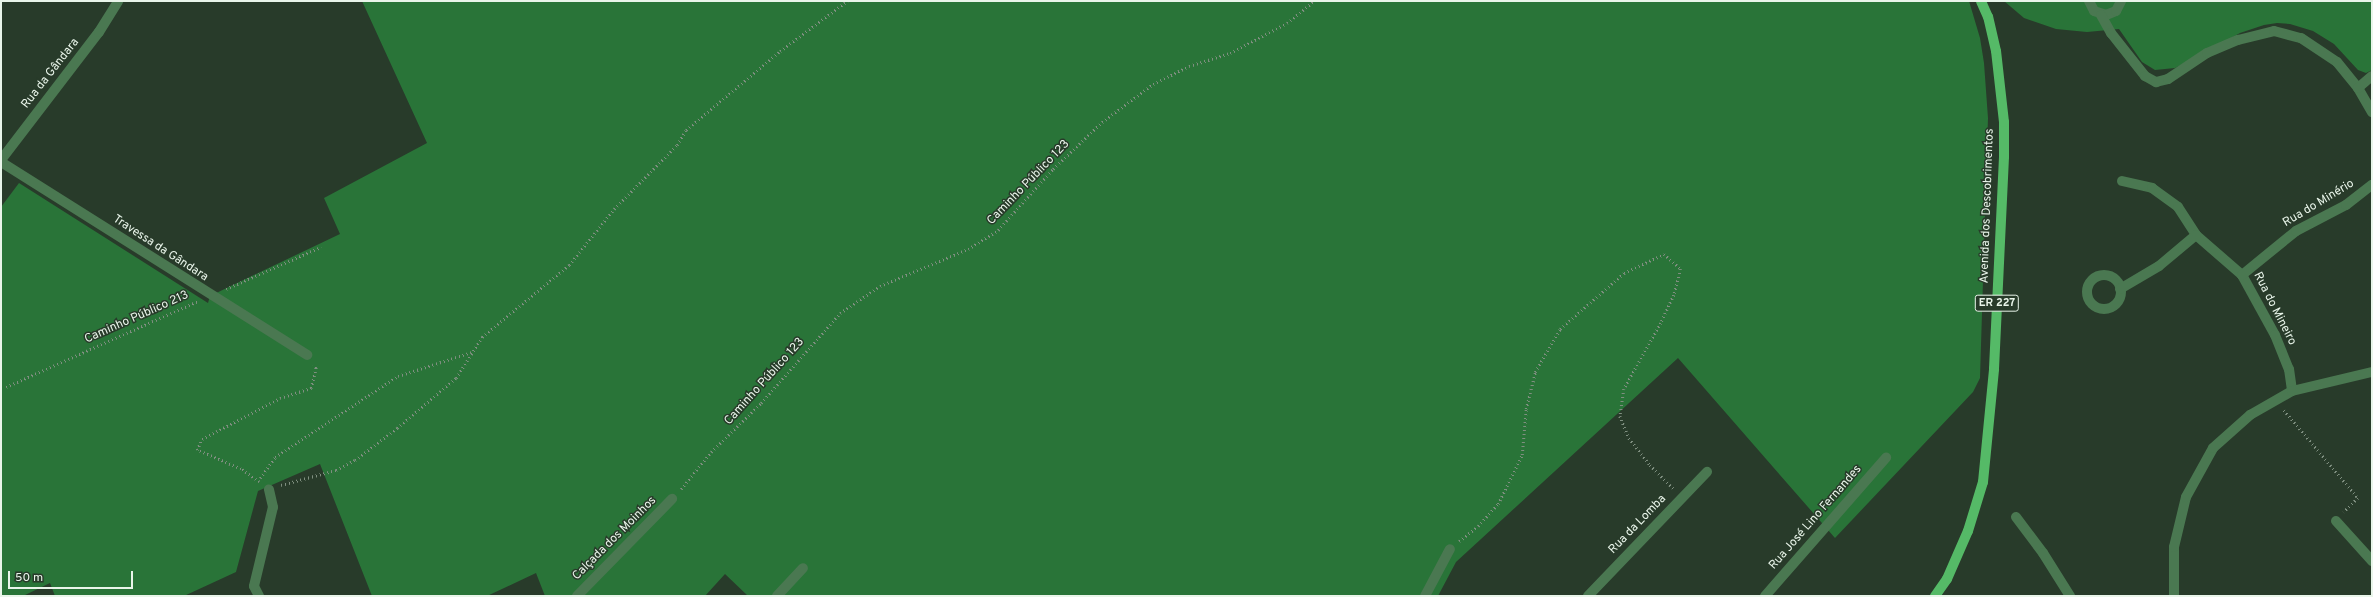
<!DOCTYPE html>
<html>
<head>
<meta charset="utf-8">
<style>
  body { margin:0 }
  #map { position:relative; width:2373px; height:597px; overflow:hidden; background:#283b2a; font-family:Overpass,sans-serif }
  div>[style] { position:absolute }
  .forest>* { inset:0; background:#297438 }
  .path>* { height:2.5px; margin-top:-1.25px; transform-origin:0; background:repeating-linear-gradient(90deg,#7f8f80 0 1px,transparent 0 4px) }
  .minor>* { height:10px; margin:-5px; padding:0 5px; transform-origin:5px; border-radius:5px; background:#4a7851 }
  .minor>.ring { margin:-5px; padding:0; box-sizing:content-box; background:none; border:10px solid #4a7851; border-radius:50% }
  .major>* { height:10px; margin:-5px; padding:0 5px; transform-origin:5px; border-radius:5px; background:#55ba67 }
  span { translate:-50% -50%; white-space:nowrap; text-align:center; line-height:1.15; -webkit-text-stroke:3px #283b2a; paint-order:stroke }
  .shield-label span { padding:1px 3px; background:#283b2a; border:1px solid; border-radius:3px; -webkit-text-stroke-width:0 }
  .shield-label { font-size:11px; color:#e9f5ea; font-weight:700 }
  .street-label { font-size:12px; color:#e9f5ea }
  .frame { position:absolute; inset:0; border:2px solid #e9f5ea; pointer-events:none }
  .scale { position:absolute; left:8px; top:571px; width:125px; height:18px; box-sizing:border-box; border:2px solid #e9f5ea; border-top:0; padding-left:5px; font-size:12px; line-height:14px; white-space:nowrap; color:#e9f5ea; -webkit-text-stroke:3px #283b2a; paint-order:stroke }
</style>
</head>
<body>
<div id="map">
  <div class="forest">
    <div style="clip-path:polygon(362px 1px,1969px 1px,1980px 38px,1984px 63px,1988px 118px,1980px 378px,1973px 392px,1835px 538px,1678px 358px,1456px 562px,1438px 596px,748px 596px,725px 574px,705px 596px,545px 596px,536px 573px,487px 596px,372px 596px,320px 464px,258px 491px,236px 572px,184px 596px,55px 596px,50px 583px,23px 596px,1px 596px,1px 207px,19px 183px,208px 303px,210px 296px,340px 234px,324px 198px,427px 143px)"></div>
    <div style="clip-path:polygon(2004px 1px,2372px 1px,2372px 70px,2366px 73px,2358px 70px,2334px 44px,2313px 31px,2290px 24px,2277px 23px,2264px 25px,2240px 33px,2175px 68px,2155px 70px,2142px 62px,2119px 29px,2087px 32px,2056px 29px,2024px 18px)"></div>
  </div>
  <div class="path">
    <div style="left:226px;top:289px;width:104px;rotate:-23.9deg"></div>
    <div style="left:6px;top:387px;width:210px;rotate:-24.1deg"></div>
    <div style="left:2284px;top:410px;width:115px;rotate:49.9deg"></div>
    <div style="left:2358px;top:498px;width:20px;rotate:135deg"></div>
    <div style="left:260px;top:478px;width:26px;rotate:-54deg"></div>
    <div style="left:275px;top:457px;width:147px;rotate:-33.4deg"></div>
    <div style="left:398px;top:376px;width:78px;rotate:-18deg"></div>
    <div style="left:259px;top:482px;width:22px;rotate:-144deg"></div>
    <div style="left:241px;top:469px;width:48px;rotate:-156.6deg"></div>
    <div style="left:197px;top:450px;width:12px;rotate:-66deg"></div>
    <div style="left:202px;top:439px;width:88px;rotate:-27.7deg"></div>
    <div style="left:280px;top:398px;width:33px;rotate:-18deg"></div>
    <div style="left:311px;top:388px;width:21px;rotate:-76deg"></div>
    <div style="left:316px;top:368px;width:4px;rotate:-124deg"></div>
    <div style="left:281px;top:485px;width:57px;rotate:-15.3deg"></div>
    <div style="left:336px;top:470px;width:21px;rotate:-28deg"></div>
    <div style="left:355px;top:460px;width:53px;rotate:-37.3deg"></div>
    <div style="left:397px;top:428px;width:77px;rotate:-40.3deg"></div>
    <div style="left:456px;top:378px;width:49px;rotate:-57.6deg"></div>
    <div style="left:482px;top:337px;width:113px;rotate:-39.6deg"></div>
    <div style="left:569px;top:265px;width:72px;rotate:-51.2deg"></div>
    <div style="left:614px;top:209px;width:90px;rotate:-45.5deg"></div>
    <div style="left:677px;top:145px;width:17px;rotate:-59deg"></div>
    <div style="left:686px;top:130px;width:123px;rotate:-40deg"></div>
    <div style="left:780px;top:51px;width:84px;rotate:-36.7deg"></div>
    <div style="left:681px;top:489px;width:48px;rotate:-51deg"></div>
    <div style="left:711px;top:452px;width:70px;rotate:-44.4deg"></div>
    <div style="left:761px;top:403px;width:120px;rotate:-48.7deg"></div>
    <div style="left:840px;top:313px;width:48px;rotate:-34deg"></div>
    <div style="left:880px;top:286px;width:95px;rotate:-22.8deg"></div>
    <div style="left:968px;top:249px;width:36px;rotate:-32deg"></div>
    <div style="left:998px;top:230px;width:82px;rotate:-48deg"></div>
    <div style="left:1053px;top:169px;width:68px;rotate:-43.8deg"></div>
    <div style="left:1102px;top:122px;width:64px;rotate:-36.7deg"></div>
    <div style="left:1153px;top:84px;width:40px;rotate:-26.6deg"></div>
    <div style="left:1189px;top:66px;width:43px;rotate:-17.6deg"></div>
    <div style="left:1230px;top:53px;width:64px;rotate:-27.8deg"></div>
    <div style="left:1287px;top:23px;width:35px;rotate:-39deg"></div>
    <div style="left:1459px;top:541px;width:24px;rotate:-38deg"></div>
    <div style="left:1478px;top:526px;width:30px;rotate:-48deg"></div>
    <div style="left:1498px;top:504px;width:55px;rotate:-63.9deg"></div>
    <div style="left:1522px;top:455px;width:46px;rotate:-85deg"></div>
    <div style="left:1526px;top:409px;width:38px;rotate:-76deg"></div>
    <div style="left:1535px;top:372px;width:50px;rotate:-59.8deg"></div>
    <div style="left:1560px;top:329px;width:85px;rotate:-41.2deg"></div>
    <div style="left:1624px;top:273px;width:44px;rotate:-25.4deg"></div>
    <div style="left:1664px;top:254px;width:23px;rotate:41deg"></div>
    <div style="left:1681px;top:269px;width:27px;rotate:105deg"></div>
    <div style="left:1674px;top:295px;width:31px;rotate:115deg"></div>
    <div style="left:1661px;top:323px;width:76px;rotate:119.3deg"></div>
    <div style="left:1624px;top:389px;width:27px;rotate:98deg"></div>
    <div style="left:1620px;top:416px;width:24px;rotate:68deg"></div>
    <div style="left:1629px;top:438px;width:34px;rotate:52deg"></div>
    <div style="left:1650px;top:465px;width:34px;rotate:45deg"></div>
  </div>
  <div class="minor">
    <div style="left:2089px;top:1px;width:11px;rotate:63deg"></div>
    <div style="left:2094px;top:11px;width:13px;rotate:18deg"></div>
    <div style="left:2106px;top:15px;width:11px;rotate:-22deg"></div>
    <div style="left:2116px;top:11px;width:11px;rotate:-63deg"></div>
    <div style="left:2101px;top:15px;width:21px;rotate:61deg"></div>
    <div style="left:2111px;top:33px;width:55px;rotate:51.7deg"></div>
    <div style="left:2145px;top:76px;width:13px;rotate:29deg"></div>
    <div style="left:2156px;top:82px;width:12px;rotate:-14deg"></div>
    <div style="left:2168px;top:79px;width:47px;rotate:-33.7deg"></div>
    <div style="left:2207px;top:53px;width:34px;rotate:-23deg"></div>
    <div style="left:2238px;top:40px;width:37px;rotate:-14deg"></div>
    <div style="left:2274px;top:31px;width:28px;rotate:15deg"></div>
    <div style="left:2301px;top:38px;width:43px;rotate:33.7deg"></div>
    <div style="left:2337px;top:62px;width:33px;rotate:51deg"></div>
    <div style="left:2358px;top:88px;width:28px;rotate:60deg"></div>
    <div style="left:2358px;top:88px;width:18px;rotate:-41deg"></div>
    <div style="left:1px;top:160px;width:161px;rotate:-52.6deg"></div>
    <div style="left:99px;top:32px;width:36px;rotate:-58deg"></div>
    <div style="left:1px;top:162px;width:362px;rotate:32.2deg"></div>
    <div style="left:2122px;top:181px;width:31px;rotate:13deg"></div>
    <div style="left:2152px;top:188px;width:32px;rotate:36deg"></div>
    <div style="left:2178px;top:207px;width:33px;rotate:57deg"></div>
    <div style="left:2196px;top:235px;width:61px;rotate:41deg"></div>
    <div style="left:2242px;top:275px;width:68px;rotate:61.2deg"></div>
    <div style="left:2275px;top:335px;width:37px;rotate:68deg"></div>
    <div style="left:2289px;top:369px;width:22px;rotate:82deg"></div>
    <div style="left:2242px;top:275px;width:70px;rotate:-39.2deg"></div>
    <div style="left:2296px;top:231px;width:56px;rotate:-27.5deg"></div>
    <div style="left:2346px;top:205px;width:33px;rotate:-38deg"></div>
    <div class="ring" style="left:2087px;top:275px;width:24px;height:24px"></div>
    <div style="left:2120px;top:289px;width:45px;rotate:-30.5deg"></div>
    <div style="left:2159px;top:266px;width:48px;rotate:-40deg"></div>
    <div style="left:2016px;top:517px;width:45px;rotate:53.1deg"></div>
    <div style="left:2043px;top:553px;width:51px;rotate:57.9deg"></div>
    <div style="left:2336px;top:521px;width:54px;rotate:48deg"></div>
    <div style="left:259px;top:596px;width:11px;rotate:-117deg"></div>
    <div style="left:254px;top:586px;width:81px;rotate:-76.5deg"></div>
    <div style="left:273px;top:507px;width:18px;rotate:-103deg"></div>
    <div style="left:577px;top:596px;width:136px;rotate:-45.6deg"></div>
    <div style="left:777px;top:596px;width:38px;rotate:-47deg"></div>
    <div style="left:1425px;top:596px;width:53px;rotate:-62deg"></div>
    <div style="left:1588px;top:596px;width:172px;rotate:-46.2deg"></div>
    <div style="left:1765px;top:596px;width:184px;rotate:-48.8deg"></div>
    <div style="left:2174px;top:596px;width:49px;rotate:-90deg"></div>
    <div style="left:2174px;top:547px;width:51px;rotate:-76.5deg"></div>
    <div style="left:2186px;top:497px;width:56px;rotate:-61.1deg"></div>
    <div style="left:2213px;top:448px;width:50px;rotate:-41.7deg"></div>
    <div style="left:2250px;top:415px;width:48px;rotate:-29.7deg"></div>
    <div style="left:2292px;top:391px;width:82px;rotate:-13.4deg"></div>
  </div>
  <div class="major">
    <div style="left:1935px;top:596px;width:21px;rotate:-55deg"></div>
    <div style="left:1947px;top:579px;width:52px;rotate:-66.4deg"></div>
    <div style="left:1968px;top:531px;width:51px;rotate:-73deg"></div>
    <div style="left:1983px;top:482px;width:114px;rotate:-84.4deg"></div>
    <div style="left:1994px;top:369px;width:212px;rotate:-87.3deg"></div>
    <div style="left:2004px;top:157px;width:35px;rotate:-90deg"></div>
    <div style="left:2004px;top:122px;width:71px;rotate:-96.4deg"></div>
    <div style="left:1996px;top:51px;width:35px;rotate:-103deg"></div>
    <div style="left:1988px;top:17px;width:17px;rotate:-114deg"></div>
  </div>
  <div class="shield-label">
    <span style="left:1997px;top:303px">ER 227</span>
  </div>
  <div class="street-label">
    <span style="left:51px;top:74px;rotate:-52deg">Rua da Gândara</span>
    <span style="left:1029px;top:183px;rotate:-46deg">Caminho Público 123</span>
    <span style="left:2319px;top:204px;rotate:-31deg">Rua do Minério</span>
    <span style="left:1988px;top:206px;rotate:-88deg">Avenida dos Descobrimentos</span>
    <span style="left:160px;top:249px;rotate:33deg">Travessa da Gândara</span>
    <span style="left:2274px;top:309px;rotate:63deg">Rua do Mineiro</span>
    <span style="left:137px;top:318px;rotate:-24deg">Caminho Público 213</span>
    <span style="left:765px;top:382px;rotate:-48deg">Caminho Público 123</span>
    <span style="left:1816px;top:518px;rotate:-49deg">Rua José Lino Fernandes</span>
    <span style="left:1638px;top:525px;rotate:-46deg">Rua da Lomba</span>
    <span style="left:615px;top:539px;rotate:-45deg">Calçada dos Moinhos</span>
  </div>
  <div class="frame"></div>
  <div class="scale">50 m</div>
</div>
</body>
</html>
